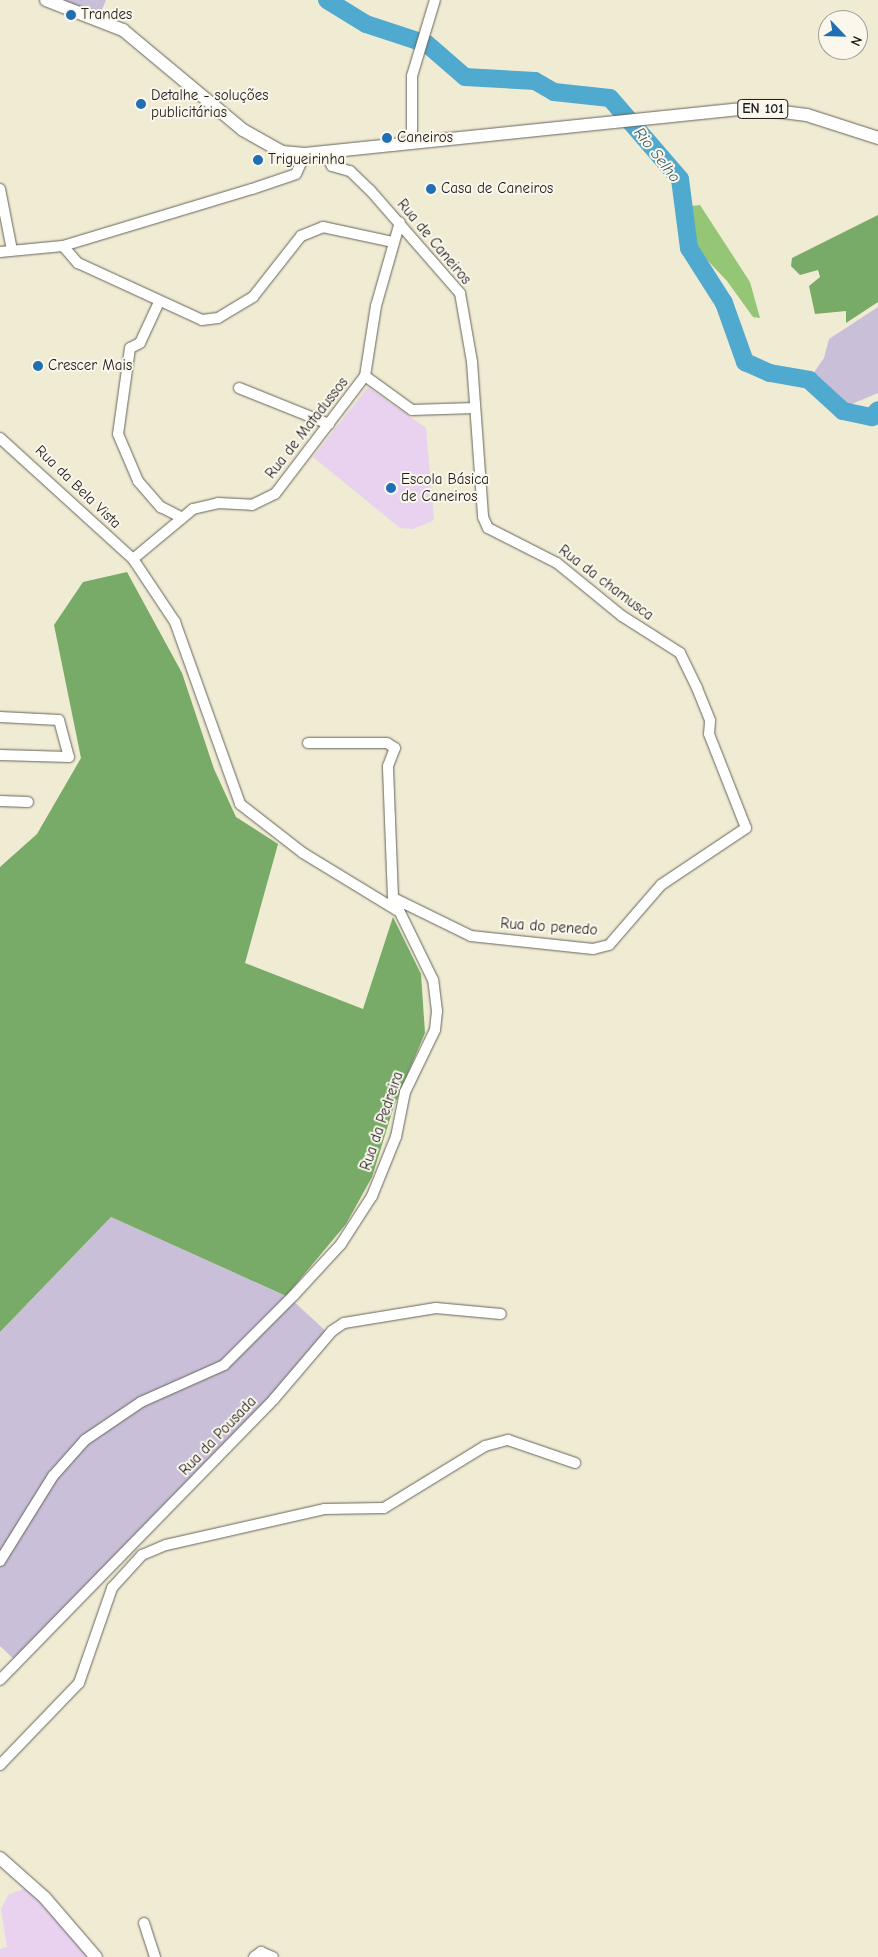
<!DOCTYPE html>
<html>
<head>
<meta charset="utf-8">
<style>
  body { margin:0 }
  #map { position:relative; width:878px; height:1957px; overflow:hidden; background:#f0ebd3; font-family:"Comic Neue",sans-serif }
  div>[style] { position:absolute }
  .built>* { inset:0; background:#e8d2ef }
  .industrial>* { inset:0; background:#c9bfd8 }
  .green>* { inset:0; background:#94c676 }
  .forest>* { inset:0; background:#77ab67 }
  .river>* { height:18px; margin:-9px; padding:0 9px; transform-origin:9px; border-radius:9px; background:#50a9ce }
  .roads { filter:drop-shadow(0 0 1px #66645c) drop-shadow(0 0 1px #66645c) }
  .minor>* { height:10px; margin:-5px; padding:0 5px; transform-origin:5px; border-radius:5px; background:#fff }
  .major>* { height:12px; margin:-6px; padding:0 6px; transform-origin:6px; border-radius:6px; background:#fff }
  .dots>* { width:14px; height:14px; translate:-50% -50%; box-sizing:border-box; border:2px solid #fbf7ec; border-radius:50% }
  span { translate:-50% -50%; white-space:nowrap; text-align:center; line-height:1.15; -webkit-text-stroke:4px #fbf7ec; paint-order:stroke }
  .shield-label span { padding:1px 4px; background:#fbf7ec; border:1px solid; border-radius:4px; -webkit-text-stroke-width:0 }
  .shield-label { font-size:14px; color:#1c1c1c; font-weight:700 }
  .poi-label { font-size:15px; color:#1c1c1c }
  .left { translate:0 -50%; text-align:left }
  .street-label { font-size:15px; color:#1c1c1c }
  .water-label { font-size:16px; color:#335b6c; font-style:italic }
  .north { position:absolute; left:818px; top:10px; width:50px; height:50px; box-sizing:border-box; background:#fbf7ec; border:1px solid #a29f99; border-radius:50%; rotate:114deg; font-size:14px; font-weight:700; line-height:20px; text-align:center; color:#1c1c1c }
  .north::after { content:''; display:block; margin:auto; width:18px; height:22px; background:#1f6fb2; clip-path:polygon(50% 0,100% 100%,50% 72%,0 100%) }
</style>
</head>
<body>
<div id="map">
  <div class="built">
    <div style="clip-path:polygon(368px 387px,426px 428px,434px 520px,413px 529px,400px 528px,313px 457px)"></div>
    <div style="clip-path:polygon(28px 1887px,82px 1948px,86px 1957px,0 1957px,0 1949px,7px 1947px,1px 1909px,8px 1895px)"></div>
  </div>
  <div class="industrial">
    <div style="clip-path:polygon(46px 0,106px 0,98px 19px)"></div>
    <div style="clip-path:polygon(878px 307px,878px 393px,847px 406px,836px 401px,812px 375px,824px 358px,829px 339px)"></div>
    <div style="clip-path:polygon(111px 1217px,290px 1298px,329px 1334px,18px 1663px,0 1646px,0 1332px)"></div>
  </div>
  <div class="green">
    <div style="clip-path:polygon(700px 205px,750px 282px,760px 318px,753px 317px,727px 281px,693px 245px,688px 227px,691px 206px)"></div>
  </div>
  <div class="forest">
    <div style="clip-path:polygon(878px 215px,878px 302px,846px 323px,846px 311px,815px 314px,809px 286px,820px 277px,818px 270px,800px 275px,791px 266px,792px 258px)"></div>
    <div style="clip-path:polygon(127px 572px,182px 673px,214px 769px,236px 817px,278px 844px,245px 963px,363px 1009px,393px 917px,421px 974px,425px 1033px,394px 1106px,372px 1177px,346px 1224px,286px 1296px,111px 1217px,0 1332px,0 867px,37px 834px,81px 758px,54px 625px,83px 582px)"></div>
  </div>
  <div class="river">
    <div style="left:327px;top:0;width:46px;rotate:31.6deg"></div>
    <div style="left:366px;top:24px;width:64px;rotate:18.2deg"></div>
    <div style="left:427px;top:44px;width:50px;rotate:41deg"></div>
    <div style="left:465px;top:77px;width:70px;rotate:3.3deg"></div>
    <div style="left:535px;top:81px;width:22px;rotate:30deg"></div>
    <div style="left:554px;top:92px;width:56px;rotate:6.1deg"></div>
    <div style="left:610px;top:98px;width:107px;rotate:49.2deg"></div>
    <div style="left:680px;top:179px;width:70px;rotate:82.6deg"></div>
    <div style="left:689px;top:248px;width:65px;rotate:57.5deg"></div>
    <div style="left:724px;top:303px;width:63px;rotate:70.4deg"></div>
    <div style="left:745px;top:362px;width:27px;rotate:24deg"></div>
    <div style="left:770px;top:373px;width:40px;rotate:10deg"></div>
    <div style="left:809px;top:380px;width:46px;rotate:42.4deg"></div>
    <div style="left:843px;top:411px;width:30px;rotate:12deg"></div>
    <div style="left:872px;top:417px;width:9px;rotate:-49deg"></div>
  </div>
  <div class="roads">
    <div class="minor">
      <div style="left:412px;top:143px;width:67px;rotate:-90deg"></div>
      <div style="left:412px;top:76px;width:79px;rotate:-73.2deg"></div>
      <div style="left:324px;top:152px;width:16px;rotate:60deg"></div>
      <div style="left:332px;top:166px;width:19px;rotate:16deg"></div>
      <div style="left:350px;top:171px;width:28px;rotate:44deg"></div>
      <div style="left:370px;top:190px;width:137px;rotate:48.9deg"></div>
      <div style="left:460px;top:293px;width:70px;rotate:80.1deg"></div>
      <div style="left:472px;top:362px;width:155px;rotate:85.9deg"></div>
      <div style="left:483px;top:517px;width:12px;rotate:66deg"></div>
      <div style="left:488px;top:528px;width:77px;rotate:26.9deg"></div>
      <div style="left:557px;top:563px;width:84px;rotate:39.2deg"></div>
      <div style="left:622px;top:616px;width:69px;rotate:32.5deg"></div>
      <div style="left:680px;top:653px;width:39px;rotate:64deg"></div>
      <div style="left:697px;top:688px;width:35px;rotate:68deg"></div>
      <div style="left:710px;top:721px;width:13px;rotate:94deg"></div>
      <div style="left:709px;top:734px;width:101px;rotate:68.5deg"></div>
      <div style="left:746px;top:828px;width:102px;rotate:146.2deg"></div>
      <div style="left:661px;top:885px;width:79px;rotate:130.9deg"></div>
      <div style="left:609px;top:945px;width:16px;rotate:166deg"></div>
      <div style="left:593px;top:949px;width:123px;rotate:-173.9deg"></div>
      <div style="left:471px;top:936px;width:87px;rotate:-154deg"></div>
      <div style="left:0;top:189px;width:62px;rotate:78.9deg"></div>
      <div style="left:63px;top:246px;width:23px;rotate:49deg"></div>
      <div style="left:78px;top:263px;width:136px;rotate:24.7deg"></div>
      <div style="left:202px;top:320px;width:16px;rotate:-7deg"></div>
      <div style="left:218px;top:318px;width:41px;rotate:-31deg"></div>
      <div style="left:253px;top:297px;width:78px;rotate:-51.8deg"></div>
      <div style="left:301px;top:236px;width:24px;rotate:-22deg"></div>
      <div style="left:323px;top:227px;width:72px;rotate:12.1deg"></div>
      <div style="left:0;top:252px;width:63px;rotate:-5.4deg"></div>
      <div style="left:63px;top:246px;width:197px;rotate:-16.8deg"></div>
      <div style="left:252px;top:189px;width:46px;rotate:-18.8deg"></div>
      <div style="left:296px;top:174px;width:22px;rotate:-66deg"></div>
      <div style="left:159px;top:302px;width:45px;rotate:114.9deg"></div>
      <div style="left:140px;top:343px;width:11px;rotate:153deg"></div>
      <div style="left:130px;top:348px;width:87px;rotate:97.9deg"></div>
      <div style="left:118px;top:434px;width:51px;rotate:66.9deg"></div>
      <div style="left:138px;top:481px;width:35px;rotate:49deg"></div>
      <div style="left:161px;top:507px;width:22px;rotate:27deg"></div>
      <div style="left:365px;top:376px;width:58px;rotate:35.9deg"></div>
      <div style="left:412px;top:410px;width:63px;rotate:-1.8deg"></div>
      <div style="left:239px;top:388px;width:97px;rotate:21.8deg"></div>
      <div style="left:0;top:438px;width:180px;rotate:42.3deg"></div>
      <div style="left:133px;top:559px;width:78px;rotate:-39.8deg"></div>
      <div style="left:193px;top:509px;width:26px;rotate:-13deg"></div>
      <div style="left:218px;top:503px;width:34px;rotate:3deg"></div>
      <div style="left:252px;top:505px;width:25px;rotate:-26deg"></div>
      <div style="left:275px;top:494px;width:148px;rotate:-52.7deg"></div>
      <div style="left:365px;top:376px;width:71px;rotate:-81.1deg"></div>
      <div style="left:376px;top:306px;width:87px;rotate:-74.1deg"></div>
      <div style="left:133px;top:559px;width:76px;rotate:56.3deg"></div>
      <div style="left:175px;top:622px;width:193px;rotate:70.3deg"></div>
      <div style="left:240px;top:804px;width:80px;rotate:37.9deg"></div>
      <div style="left:303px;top:853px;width:111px;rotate:31.4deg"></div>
      <div style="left:0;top:717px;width:59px;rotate:2.9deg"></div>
      <div style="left:59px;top:720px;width:38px;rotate:75deg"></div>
      <div style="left:69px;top:757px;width:69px;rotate:-178.3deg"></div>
      <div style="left:0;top:801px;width:28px;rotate:2deg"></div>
      <div style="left:0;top:1561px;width:100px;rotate:-58.1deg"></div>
      <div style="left:53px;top:1476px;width:48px;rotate:-48.4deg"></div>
      <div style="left:85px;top:1440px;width:68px;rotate:-34.2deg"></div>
      <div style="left:141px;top:1402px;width:91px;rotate:-24deg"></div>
      <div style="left:224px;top:1365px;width:99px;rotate:-45deg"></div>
      <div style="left:294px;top:1295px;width:69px;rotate:-47.3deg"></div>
      <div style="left:341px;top:1244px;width:57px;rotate:-57.1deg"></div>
      <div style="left:372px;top:1196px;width:64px;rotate:-67.9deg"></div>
      <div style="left:396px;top:1137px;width:46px;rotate:-78.7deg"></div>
      <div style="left:405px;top:1092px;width:69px;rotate:-64.2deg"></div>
      <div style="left:435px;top:1030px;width:19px;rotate:-84deg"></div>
      <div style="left:437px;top:1011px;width:31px;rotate:-97deg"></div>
      <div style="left:433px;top:980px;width:91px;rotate:-116deg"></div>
      <div style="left:393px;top:898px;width:132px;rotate:-92.2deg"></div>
      <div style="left:388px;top:766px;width:19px;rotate:-69deg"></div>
      <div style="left:395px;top:748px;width:9px;rotate:-148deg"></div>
      <div style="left:387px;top:743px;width:79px;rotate:180deg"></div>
      <div style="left:0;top:1680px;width:392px;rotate:-45.7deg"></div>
      <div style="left:274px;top:1399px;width:89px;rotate:-49.5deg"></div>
      <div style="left:332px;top:1331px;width:14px;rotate:-34deg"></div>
      <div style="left:344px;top:1323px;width:93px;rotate:-9.3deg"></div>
      <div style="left:436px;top:1308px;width:65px;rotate:5.3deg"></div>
      <div style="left:0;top:1765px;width:114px;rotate:-46.1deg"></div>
      <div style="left:79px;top:1683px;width:101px;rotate:-70.8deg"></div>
      <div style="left:112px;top:1588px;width:45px;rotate:-47.7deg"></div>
      <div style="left:142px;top:1555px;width:26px;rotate:-23deg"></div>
      <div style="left:166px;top:1545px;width:162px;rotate:-12.8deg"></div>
      <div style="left:324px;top:1509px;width:60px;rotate:-1deg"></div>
      <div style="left:384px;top:1508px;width:119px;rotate:-31.5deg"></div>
      <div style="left:485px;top:1446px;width:24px;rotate:-15deg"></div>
      <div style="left:508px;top:1440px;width:71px;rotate:18.9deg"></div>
      <div style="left:144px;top:1923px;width:36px;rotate:72deg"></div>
      <div style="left:254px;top:1957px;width:9px;rotate:-36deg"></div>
      <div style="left:261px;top:1952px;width:13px;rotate:23deg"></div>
    </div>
    <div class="major">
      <div style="left:46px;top:0;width:83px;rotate:21.3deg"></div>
      <div style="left:123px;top:30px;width:156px;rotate:39.8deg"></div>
      <div style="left:243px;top:130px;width:45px;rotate:29.4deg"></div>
      <div style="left:282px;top:152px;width:23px;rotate:5deg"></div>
      <div style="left:305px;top:154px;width:449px;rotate:-5.9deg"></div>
      <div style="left:752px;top:108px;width:55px;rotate:7.3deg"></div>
      <div style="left:807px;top:115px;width:75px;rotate:17.9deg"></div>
      <div style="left:0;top:1858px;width:60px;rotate:41.6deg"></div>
      <div style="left:45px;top:1898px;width:78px;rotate:49.2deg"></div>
    </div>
  </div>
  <div class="dots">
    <div style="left:71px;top:15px;background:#1f6fb2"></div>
    <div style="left:141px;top:104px;background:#1f6fb2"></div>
    <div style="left:387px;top:138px;background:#1f6fb2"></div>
    <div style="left:258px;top:160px;background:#1f6fb2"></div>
    <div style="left:431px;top:189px;background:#1f6fb2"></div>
    <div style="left:38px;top:366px;background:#1f6fb2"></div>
    <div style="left:391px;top:488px;background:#1f6fb2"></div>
  </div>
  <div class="shield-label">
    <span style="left:763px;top:109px">EN 101</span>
  </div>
  <div class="poi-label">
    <span class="left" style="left:81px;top:15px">Trandes</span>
    <span class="left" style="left:151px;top:104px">Detalhe - soluções<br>publicitárias</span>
    <span class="left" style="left:397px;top:138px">Caneiros</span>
    <span class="left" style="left:268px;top:160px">Trigueirinha</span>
    <span class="left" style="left:441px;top:189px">Casa de Caneiros</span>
    <span class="left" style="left:48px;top:366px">Crescer Mais</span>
    <span class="left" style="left:401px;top:488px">Escola Básica<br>de Caneiros</span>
  </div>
  <div class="street-label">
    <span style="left:434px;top:242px;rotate:50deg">Rua de Caneiros</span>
    <span style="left:307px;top:428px;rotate:-52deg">Rua de Matadussos</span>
    <span style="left:78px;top:487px;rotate:44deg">Rua da Bela Vista</span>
    <span style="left:606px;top:583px;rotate:37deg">Rua da chamusca</span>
    <span style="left:549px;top:927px;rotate:4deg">Rua do penedo</span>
    <span style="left:382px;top:1121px;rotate:-71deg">Rua da Pedreira</span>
    <span style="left:218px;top:1436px;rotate:-46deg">Rua da Pousada</span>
  </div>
  <div class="water-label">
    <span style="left:657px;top:155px;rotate:52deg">Rio Selho</span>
  </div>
  <div class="north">N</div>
</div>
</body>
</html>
